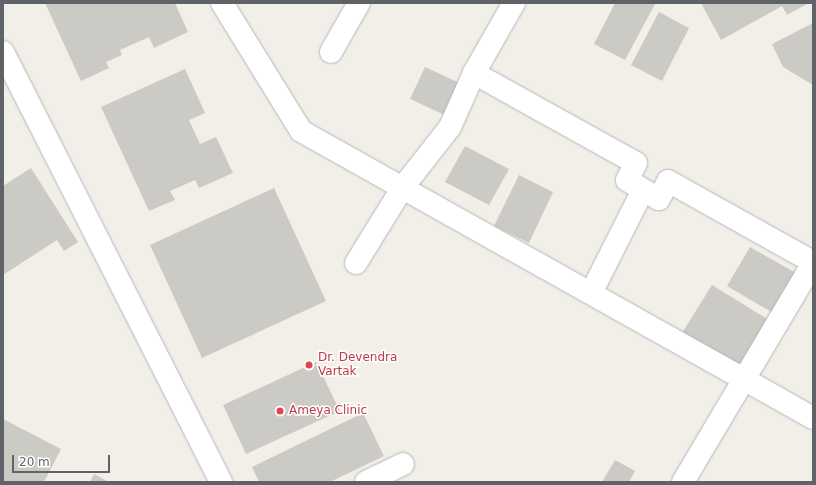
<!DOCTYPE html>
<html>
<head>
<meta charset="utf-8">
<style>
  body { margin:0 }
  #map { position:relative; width:816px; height:485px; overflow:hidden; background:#f1efe8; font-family:"DejaVu Sans",sans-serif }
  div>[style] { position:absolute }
  .building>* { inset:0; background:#cccac5 }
  .roads { filter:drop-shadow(0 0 1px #b5b8bc) drop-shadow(0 0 1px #b5b8bc) }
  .minor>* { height:22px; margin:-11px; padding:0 11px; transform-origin:11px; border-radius:11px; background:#fff }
  .dots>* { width:11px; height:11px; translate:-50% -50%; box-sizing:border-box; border:2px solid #fff; border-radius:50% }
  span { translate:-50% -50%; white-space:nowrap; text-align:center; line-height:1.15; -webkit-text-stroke:3px #fff; paint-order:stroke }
  .health-label { font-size:12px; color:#be3a42 }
  .left { translate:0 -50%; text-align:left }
  .frame { position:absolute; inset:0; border:4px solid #5f6368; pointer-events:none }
  .scale { position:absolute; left:12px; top:455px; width:98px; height:18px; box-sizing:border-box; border:2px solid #5f6368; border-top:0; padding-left:5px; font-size:12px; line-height:14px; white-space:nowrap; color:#5f6368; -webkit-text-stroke:3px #fff; paint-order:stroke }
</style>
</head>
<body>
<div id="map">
  <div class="building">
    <div style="clip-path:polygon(45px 3px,175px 3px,188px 32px,154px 48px,149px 37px,120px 50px,122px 55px,106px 62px,109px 68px,81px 81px)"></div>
    <div style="clip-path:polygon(615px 3px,655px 4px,625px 60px,594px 44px)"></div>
    <div style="clip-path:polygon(701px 3px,809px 3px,787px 15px,782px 6px,721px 40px)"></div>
    <div style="clip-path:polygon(659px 12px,689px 28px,662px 81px,631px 65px)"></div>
    <div style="clip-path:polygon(813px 23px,813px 85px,783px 67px,772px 44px)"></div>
    <div style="clip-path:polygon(425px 67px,466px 86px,451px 118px,410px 99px)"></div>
    <div style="clip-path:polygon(185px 69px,205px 113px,189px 120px,200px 144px,216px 137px,233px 173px,199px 188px,195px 180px,170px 191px,175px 200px,149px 211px,101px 107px)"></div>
    <div style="clip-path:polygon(465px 146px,509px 169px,489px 205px,445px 182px)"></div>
    <div style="clip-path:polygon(31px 168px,78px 242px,64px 251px,57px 240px,3px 275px,3px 186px)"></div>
    <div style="clip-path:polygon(519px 175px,553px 192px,529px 243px,494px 226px)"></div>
    <div style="clip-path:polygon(274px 188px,326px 301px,202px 358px,150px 245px)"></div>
    <div style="clip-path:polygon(750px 247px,796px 273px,773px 313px,727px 286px)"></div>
    <div style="clip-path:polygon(712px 285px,769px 320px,739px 369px,682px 333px)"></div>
    <div style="clip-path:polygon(316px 362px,340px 411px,246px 454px,223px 405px)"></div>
    <div style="clip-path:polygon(363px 413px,384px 456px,330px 482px,259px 482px,252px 467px)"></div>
    <div style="clip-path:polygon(3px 419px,61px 449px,44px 482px,3px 482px)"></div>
    <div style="clip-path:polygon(615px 460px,635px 471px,629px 482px,602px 482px)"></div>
    <div style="clip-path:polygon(94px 474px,109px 482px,90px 482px)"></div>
  </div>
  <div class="roads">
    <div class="minor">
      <div style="left:222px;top:3px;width:150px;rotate:58.3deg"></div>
      <div style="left:301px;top:131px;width:587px;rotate:29.27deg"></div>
      <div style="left:3px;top:52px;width:482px;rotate:63.1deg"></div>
      <div style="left:331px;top:52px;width:56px;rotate:-60.3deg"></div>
      <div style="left:474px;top:73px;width:185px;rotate:29.1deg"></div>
      <div style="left:636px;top:163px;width:19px;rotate:118deg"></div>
      <div style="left:627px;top:180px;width:37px;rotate:31deg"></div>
      <div style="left:659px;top:199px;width:20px;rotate:-63deg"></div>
      <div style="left:668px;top:181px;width:166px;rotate:29.2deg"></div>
      <div style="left:356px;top:263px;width:89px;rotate:-58.3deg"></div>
      <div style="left:403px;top:187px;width:76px;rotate:-51.9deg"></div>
      <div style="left:450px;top:127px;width:59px;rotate:-66deg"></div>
      <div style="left:474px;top:73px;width:81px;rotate:-60.3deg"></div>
      <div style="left:591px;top:293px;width:115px;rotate:-63.2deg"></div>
      <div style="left:366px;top:482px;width:41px;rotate:-25.9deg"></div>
      <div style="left:683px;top:482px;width:255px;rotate:-59.3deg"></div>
    </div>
  </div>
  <div class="dots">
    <div style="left:309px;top:365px;background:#e0444e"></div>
    <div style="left:280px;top:411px;background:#e0444e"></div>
  </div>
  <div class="health-label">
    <span class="left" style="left:318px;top:365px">Dr. Devendra<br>Vartak</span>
    <span class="left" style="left:289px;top:411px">Ameya Clinic</span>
  </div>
  <div class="frame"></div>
  <div class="scale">20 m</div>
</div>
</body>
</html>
